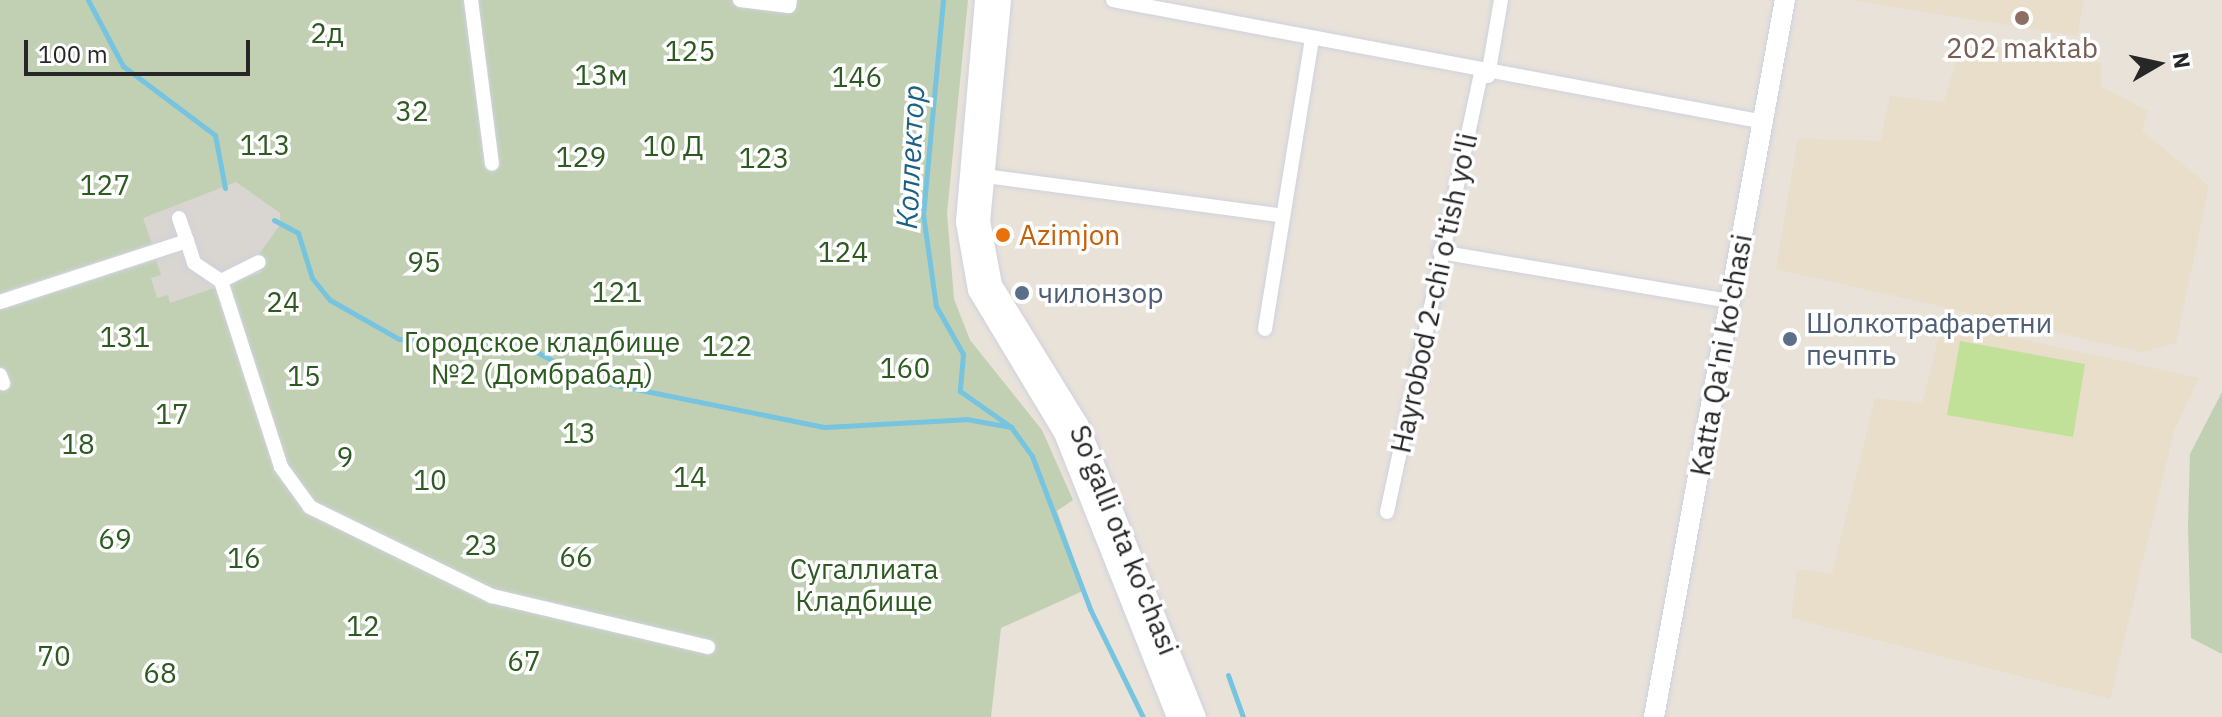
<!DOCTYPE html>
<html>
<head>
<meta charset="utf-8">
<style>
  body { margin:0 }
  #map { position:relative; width:2222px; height:717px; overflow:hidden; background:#e8e2d9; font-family:"IBM Plex Sans",sans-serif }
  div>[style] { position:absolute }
  .education>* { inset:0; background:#e8deca }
  .cemetery>* { inset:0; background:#c1d0b2 }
  .pitch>* { inset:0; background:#c1e098 }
  .plaza>* { inset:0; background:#d9d5d0 }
  .stream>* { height:5px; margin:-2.5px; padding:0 2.5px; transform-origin:2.5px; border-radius:2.5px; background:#76c4e0 }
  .roads { filter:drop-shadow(0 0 2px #cfd2de) drop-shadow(0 0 2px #cfd2de) }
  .street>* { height:14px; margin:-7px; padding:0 7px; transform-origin:7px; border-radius:7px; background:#fff }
  .secondary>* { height:20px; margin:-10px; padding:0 10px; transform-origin:10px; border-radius:10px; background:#fff }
  .dots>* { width:22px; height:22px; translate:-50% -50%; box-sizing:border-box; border:4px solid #fff; border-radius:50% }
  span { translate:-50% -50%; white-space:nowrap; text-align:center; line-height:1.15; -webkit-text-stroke:7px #fff; paint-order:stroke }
  .park-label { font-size:28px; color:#2c5a20 }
  .education-label { font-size:28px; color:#785e54 }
  .food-label { font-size:28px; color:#c56008 }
  .left { translate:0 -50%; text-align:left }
  .service-label { font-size:28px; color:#4e5e75 }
  .street-label { font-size:28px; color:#272727 }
  .water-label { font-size:30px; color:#1b6186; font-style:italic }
  .north { position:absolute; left:2118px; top:24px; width:80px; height:80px; -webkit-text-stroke:6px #fff; paint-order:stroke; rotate:81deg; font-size:22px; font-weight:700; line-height:32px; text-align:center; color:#272727 }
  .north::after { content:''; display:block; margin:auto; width:28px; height:36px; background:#272727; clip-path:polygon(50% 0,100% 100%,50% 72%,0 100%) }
  .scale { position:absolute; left:24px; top:40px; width:226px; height:36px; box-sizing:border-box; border:4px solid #272727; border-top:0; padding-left:10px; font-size:24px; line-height:28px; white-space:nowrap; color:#272727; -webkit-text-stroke:6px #fff; paint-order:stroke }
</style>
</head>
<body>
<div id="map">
  <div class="education">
    <div style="clip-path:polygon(1851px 0,2084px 0,2077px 36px)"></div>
    <div style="clip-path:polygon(1962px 41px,2101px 63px,2101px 87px,2148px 111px,2142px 131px,2209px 186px,2176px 343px,2142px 352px,1776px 269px,1798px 139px,1881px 141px,1890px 96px,1944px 102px)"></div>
    <div style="clip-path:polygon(1943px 322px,2199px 378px,2174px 431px,2110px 699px,1791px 618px,1797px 569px,1832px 574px,1875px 398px,1922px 403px)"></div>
  </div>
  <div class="cemetery">
    <div style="clip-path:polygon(0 0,968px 0,947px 213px,954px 299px,970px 340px,1042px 430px,1073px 500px,1057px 511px,1085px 590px,1001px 628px,991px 717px,0 717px)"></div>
    <div style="clip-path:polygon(2222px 392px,2222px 654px,2191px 638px,2188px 526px,2190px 454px)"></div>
  </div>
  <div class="pitch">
    <div style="clip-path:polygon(1960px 341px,2085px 364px,2073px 437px,1947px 415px)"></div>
  </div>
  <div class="plaza">
    <div style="clip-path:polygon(236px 182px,280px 213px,280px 225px,257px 257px,262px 272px,170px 303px,168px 295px,157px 298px,151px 278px,161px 275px,156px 260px,0 310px,0 293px,152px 244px,143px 218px)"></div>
  </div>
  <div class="stream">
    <div style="left:88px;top:0;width:75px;rotate:62.1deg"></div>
    <div style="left:123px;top:66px;width:115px;rotate:36.9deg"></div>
    <div style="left:215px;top:135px;width:54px;rotate:79.3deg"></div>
    <div style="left:943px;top:0;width:215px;rotate:95.3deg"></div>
    <div style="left:923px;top:214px;width:93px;rotate:82deg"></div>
    <div style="left:936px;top:306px;width:55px;rotate:60.6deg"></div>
    <div style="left:963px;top:354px;width:37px;rotate:95deg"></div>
    <div style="left:960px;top:391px;width:62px;rotate:35.2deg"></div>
    <div style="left:1011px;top:427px;width:36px;rotate:54deg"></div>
    <div style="left:1032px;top:456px;width:164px;rotate:69.2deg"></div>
    <div style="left:1090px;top:609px;width:120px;rotate:63.9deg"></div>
    <div style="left:274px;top:220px;width:27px;rotate:28deg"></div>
    <div style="left:298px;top:233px;width:47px;rotate:72.7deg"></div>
    <div style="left:312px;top:278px;width:28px;rotate:51deg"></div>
    <div style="left:330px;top:300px;width:79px;rotate:29.5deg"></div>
    <div style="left:399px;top:339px;width:125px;rotate:2.7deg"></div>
    <div style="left:524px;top:345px;width:71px;rotate:28.7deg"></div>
    <div style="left:586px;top:379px;width:244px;rotate:11.4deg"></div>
    <div style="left:825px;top:427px;width:141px;rotate:-3.2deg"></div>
    <div style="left:966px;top:419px;width:46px;rotate:10.1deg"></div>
    <div style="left:1228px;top:675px;width:45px;rotate:70.3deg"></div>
  </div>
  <div class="roads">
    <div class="street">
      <div style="left:471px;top:0;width:165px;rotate:82.7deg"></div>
      <div style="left:740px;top:0;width:49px;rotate:7deg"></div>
      <div style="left:789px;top:6px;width:6px;rotate:-81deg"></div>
      <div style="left:1113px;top:0;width:662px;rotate:10.61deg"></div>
      <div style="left:1488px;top:76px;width:77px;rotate:-80.3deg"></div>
      <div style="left:978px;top:175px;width:304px;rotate:7.6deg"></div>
      <div style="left:179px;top:218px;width:24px;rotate:71deg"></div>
      <div style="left:1440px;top:252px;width:295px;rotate:9.6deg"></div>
      <div style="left:221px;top:281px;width:42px;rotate:-26.6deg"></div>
      <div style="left:0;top:302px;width:197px;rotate:-18.1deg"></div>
      <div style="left:187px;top:241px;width:23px;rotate:72deg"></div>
      <div style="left:194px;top:263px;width:32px;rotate:34deg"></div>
      <div style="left:221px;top:281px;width:195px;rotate:72.1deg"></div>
      <div style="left:281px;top:467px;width:49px;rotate:54.1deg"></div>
      <div style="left:310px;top:507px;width:203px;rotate:26.1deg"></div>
      <div style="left:492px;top:596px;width:222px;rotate:13.3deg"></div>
      <div style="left:1265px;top:329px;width:293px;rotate:-80.8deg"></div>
      <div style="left:0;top:375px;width:9px;rotate:69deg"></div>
      <div style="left:1387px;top:512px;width:447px;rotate:-77.9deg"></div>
    </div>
    <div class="secondary">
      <div style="left:985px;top:0;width:223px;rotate:94.9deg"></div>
      <div style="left:966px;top:222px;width:69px;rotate:80deg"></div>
      <div style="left:978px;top:290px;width:167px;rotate:59deg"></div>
      <div style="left:1064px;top:433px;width:306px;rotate:68.3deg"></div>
      <div style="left:1001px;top:0;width:222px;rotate:95.4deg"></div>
      <div style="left:980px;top:221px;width:65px;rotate:79.4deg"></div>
      <div style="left:992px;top:285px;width:163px;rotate:58.3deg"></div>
      <div style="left:1078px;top:424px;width:316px;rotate:68.1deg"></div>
      <div style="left:1654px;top:717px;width:729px;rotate:-79.65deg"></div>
    </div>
  </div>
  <div class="dots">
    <div style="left:2022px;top:18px;background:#8d6e63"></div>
    <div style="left:1003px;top:235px;background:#e8710a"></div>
    <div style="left:1022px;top:293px;background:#5c6f8a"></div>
    <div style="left:1790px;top:339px;background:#5c6f8a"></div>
  </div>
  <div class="park-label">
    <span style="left:327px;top:33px">2д</span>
    <span style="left:690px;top:51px">125</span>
    <span style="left:601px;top:75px">13м</span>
    <span style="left:857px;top:77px">146</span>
    <span style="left:412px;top:111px">32</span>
    <span style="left:265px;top:145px">113</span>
    <span style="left:673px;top:146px">10 Д</span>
    <span style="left:581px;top:157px">129</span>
    <span style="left:764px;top:158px">123</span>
    <span style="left:105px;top:185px">127</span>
    <span style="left:843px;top:252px">124</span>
    <span style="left:424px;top:262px">95</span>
    <span style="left:617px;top:292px">121</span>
    <span style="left:283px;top:302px">24</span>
    <span style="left:125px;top:337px">131</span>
    <span style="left:542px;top:358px">Городское кладбище<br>№2 (Домбрабад)</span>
    <span style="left:727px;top:346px">122</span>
    <span style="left:905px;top:368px">160</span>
    <span style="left:304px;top:376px">15</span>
    <span style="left:172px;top:414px">17</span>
    <span style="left:579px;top:433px">13</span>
    <span style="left:78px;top:444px">18</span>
    <span style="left:345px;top:457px">9</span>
    <span style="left:690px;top:477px">14</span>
    <span style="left:430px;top:480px">10</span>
    <span style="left:115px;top:539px">69</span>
    <span style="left:481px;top:545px">23</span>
    <span style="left:576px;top:557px">66</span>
    <span style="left:244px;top:558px">16</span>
    <span style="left:864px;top:585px">Сугаллиата<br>Кладбище</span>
    <span style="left:363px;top:626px">12</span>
    <span style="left:54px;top:656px">70</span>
    <span style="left:524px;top:661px">67</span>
    <span style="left:160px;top:673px">68</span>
  </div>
  <div class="education-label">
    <span style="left:2022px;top:48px">202 maktab</span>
  </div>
  <div class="food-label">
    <span class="left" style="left:1019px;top:235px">Azimjon</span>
  </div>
  <div class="service-label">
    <span class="left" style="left:1038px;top:293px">чилонзор</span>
    <span class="left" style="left:1806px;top:339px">Шолкотрафаретни<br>печпть</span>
  </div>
  <div class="street-label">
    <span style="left:1434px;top:293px;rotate:-78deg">Hayrobod 2-chi o'tish yo'li</span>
    <span style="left:1721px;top:355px;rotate:-80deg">Katta Qa'ni ko'chasi</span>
    <span style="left:1124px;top:540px;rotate:68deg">So'galli ota ko'chasi</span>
  </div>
  <div class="water-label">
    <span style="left:910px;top:157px;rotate:-87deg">Коллектор</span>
  </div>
  <div class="north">N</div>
  <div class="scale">100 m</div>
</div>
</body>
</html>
